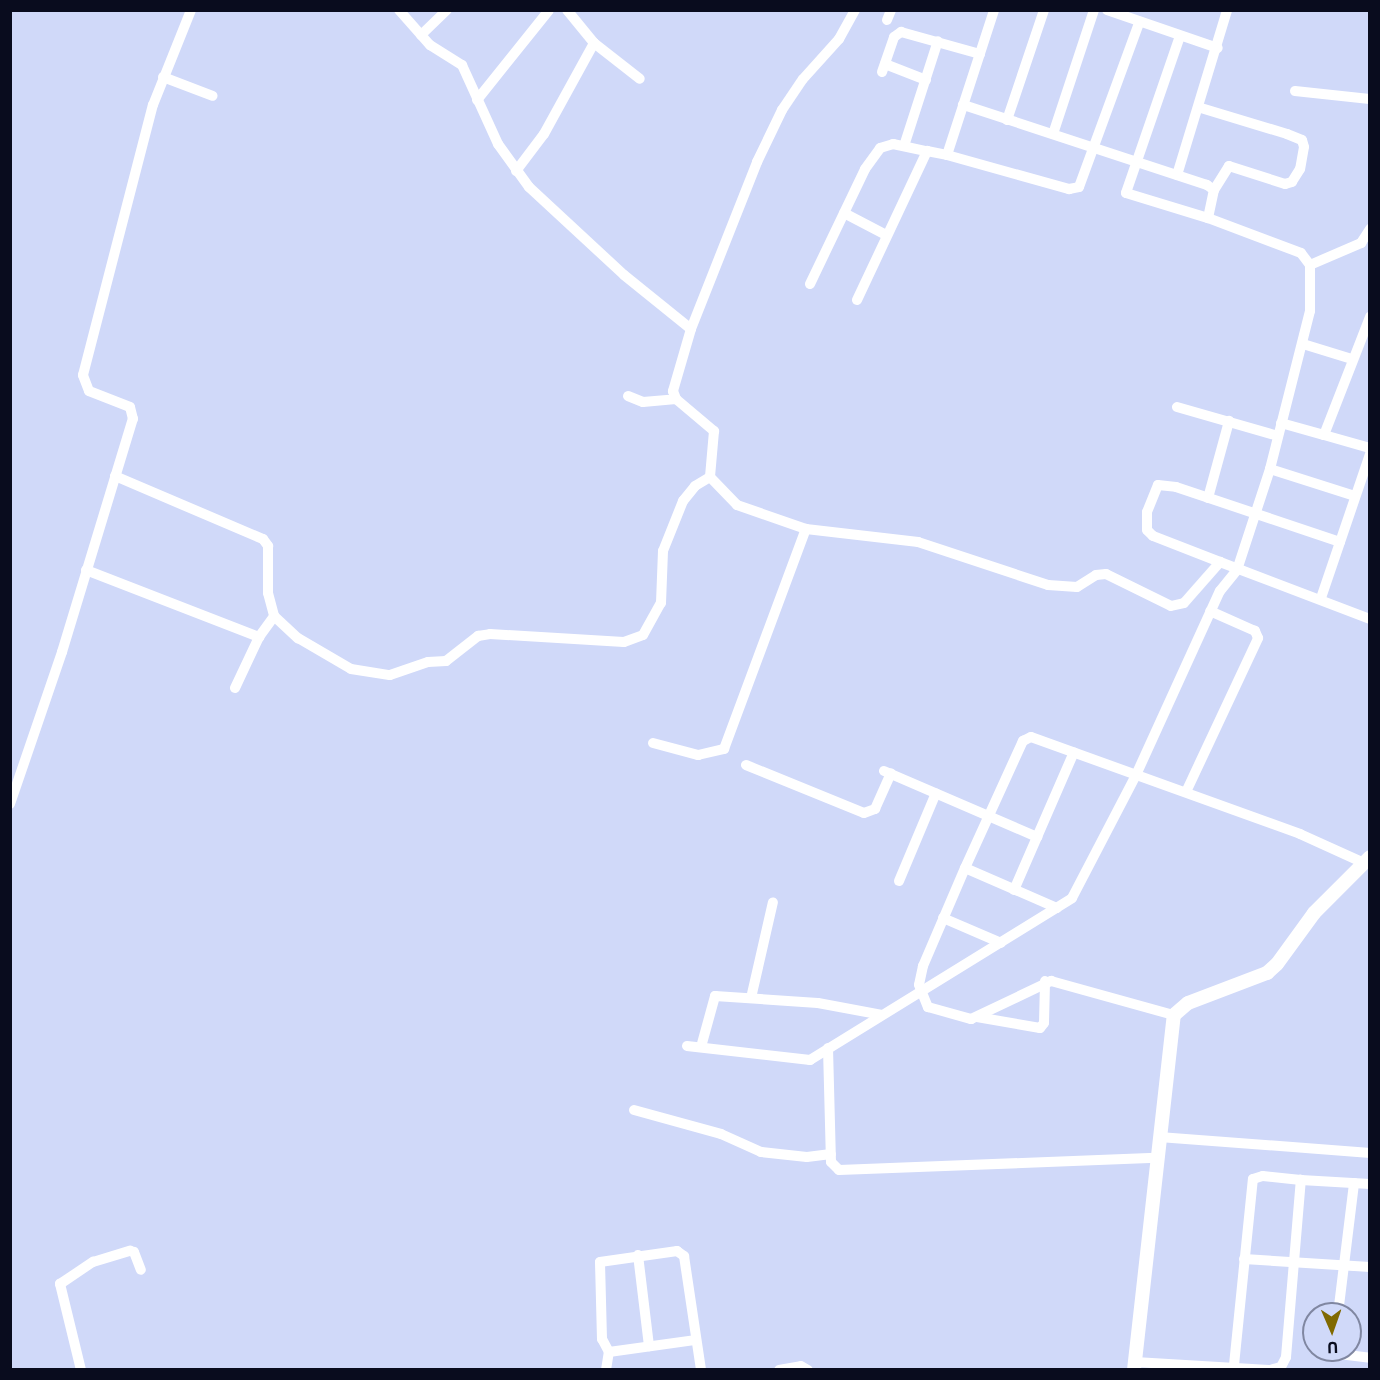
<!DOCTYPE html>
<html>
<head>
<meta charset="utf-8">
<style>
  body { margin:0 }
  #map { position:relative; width:1380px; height:1380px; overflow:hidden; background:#d0d9f9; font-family:"IBM Plex Sans",sans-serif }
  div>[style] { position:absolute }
  .minor>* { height:10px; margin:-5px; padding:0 5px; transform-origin:5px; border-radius:5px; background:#fff }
  .tertiary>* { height:14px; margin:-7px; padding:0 7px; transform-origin:7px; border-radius:7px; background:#fff }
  span { translate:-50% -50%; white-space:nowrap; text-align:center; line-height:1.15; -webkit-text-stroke:5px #d0d9f9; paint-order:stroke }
  .frame { position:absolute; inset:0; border:12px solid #090c1e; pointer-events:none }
  .north { position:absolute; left:1302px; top:1302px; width:60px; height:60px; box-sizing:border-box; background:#d0d9f9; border:2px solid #8087a1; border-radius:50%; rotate:178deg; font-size:16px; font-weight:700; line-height:24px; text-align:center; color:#090c1e }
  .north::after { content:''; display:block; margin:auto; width:21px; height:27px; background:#806900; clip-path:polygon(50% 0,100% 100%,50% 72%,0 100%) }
</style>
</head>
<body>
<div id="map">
  <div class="minor">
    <div style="left:399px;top:10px;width:47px;rotate:48.5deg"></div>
    <div style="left:430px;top:45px;width:38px;rotate:32deg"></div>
    <div style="left:462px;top:65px;width:87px;rotate:65.5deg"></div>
    <div style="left:498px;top:144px;width:53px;rotate:54.2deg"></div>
    <div style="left:529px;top:187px;width:129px;rotate:42.8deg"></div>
    <div style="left:624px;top:275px;width:86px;rotate:38.9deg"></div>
    <div style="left:691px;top:329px;width:65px;rotate:106.2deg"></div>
    <div style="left:673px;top:391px;width:9px;rotate:69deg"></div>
    <div style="left:676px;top:399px;width:50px;rotate:40.1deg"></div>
    <div style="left:714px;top:431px;width:46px;rotate:95deg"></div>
    <div style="left:710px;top:477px;width:39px;rotate:46deg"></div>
    <div style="left:737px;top:505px;width:73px;rotate:19.2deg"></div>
    <div style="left:806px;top:529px;width:113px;rotate:6.6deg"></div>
    <div style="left:918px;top:542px;width:137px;rotate:18.3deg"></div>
    <div style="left:1048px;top:585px;width:29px;rotate:4deg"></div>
    <div style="left:1077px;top:587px;width:22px;rotate:-32deg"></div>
    <div style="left:1096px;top:575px;width:10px;rotate:-6deg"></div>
    <div style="left:1106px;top:574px;width:72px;rotate:26.2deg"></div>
    <div style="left:1171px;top:606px;width:13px;rotate:-13deg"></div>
    <div style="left:1184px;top:603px;width:55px;rotate:-48.7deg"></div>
    <div style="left:1220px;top:562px;width:160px;rotate:20.8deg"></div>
    <div style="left:567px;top:10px;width:43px;rotate:50.7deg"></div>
    <div style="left:594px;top:43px;width:58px;rotate:38deg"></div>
    <div style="left:1107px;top:10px;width:117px;rotate:18.9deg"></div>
    <div style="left:887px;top:20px;width:11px;rotate:-68deg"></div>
    <div style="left:421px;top:35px;width:36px;rotate:-44deg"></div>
    <div style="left:1180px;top:36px;width:166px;rotate:109deg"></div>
    <div style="left:1126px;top:193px;width:86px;rotate:17deg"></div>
    <div style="left:885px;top:64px;width:44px;rotate:21.3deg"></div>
    <div style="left:882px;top:72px;width:37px;rotate:-71deg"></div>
    <div style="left:894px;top:37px;width:9px;rotate:-36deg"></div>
    <div style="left:901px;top:32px;width:82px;rotate:15.6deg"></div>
    <div style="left:163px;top:77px;width:53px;rotate:20.8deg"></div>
    <div style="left:1295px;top:91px;width:75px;rotate:6.1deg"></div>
    <div style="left:477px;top:100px;width:115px;rotate:-51.3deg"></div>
    <div style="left:1201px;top:108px;width:90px;rotate:16.8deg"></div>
    <div style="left:1287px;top:134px;width:16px;rotate:22deg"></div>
    <div style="left:1302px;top:140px;width:7px;rotate:74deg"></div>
    <div style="left:1304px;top:147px;width:22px;rotate:100deg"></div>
    <div style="left:1300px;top:169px;width:15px;rotate:122deg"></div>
    <div style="left:1292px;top:182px;width:7px;rotate:164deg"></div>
    <div style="left:1285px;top:184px;width:59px;rotate:-162.2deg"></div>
    <div style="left:1229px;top:166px;width:28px;rotate:122deg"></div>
    <div style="left:1007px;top:120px;width:116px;rotate:-71.4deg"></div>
    <div style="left:1053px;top:134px;width:131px;rotate:-71.7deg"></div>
    <div style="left:904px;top:146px;width:110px;rotate:-72.1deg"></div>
    <div style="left:947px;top:155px;width:127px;rotate:15.6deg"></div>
    <div style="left:1069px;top:189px;width:10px;rotate:-11deg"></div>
    <div style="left:1079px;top:187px;width:175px;rotate:-69.9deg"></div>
    <div style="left:516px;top:171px;width:46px;rotate:-52.9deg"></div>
    <div style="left:544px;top:134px;width:104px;rotate:-61.2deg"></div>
    <div style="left:1177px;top:175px;width:172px;rotate:-73.1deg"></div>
    <div style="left:844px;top:213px;width:47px;rotate:27.6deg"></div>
    <div style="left:1310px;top:265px;width:56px;rotate:-23.3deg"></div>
    <div style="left:1361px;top:243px;width:17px;rotate:-57deg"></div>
    <div style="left:810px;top:284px;width:127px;rotate:-64.4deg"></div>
    <div style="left:865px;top:169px;width:26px;rotate:-54deg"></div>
    <div style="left:880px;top:148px;width:14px;rotate:-17deg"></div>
    <div style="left:893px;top:144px;width:35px;rotate:12deg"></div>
    <div style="left:857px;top:300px;width:165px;rotate:-64.8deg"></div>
    <div style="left:927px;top:151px;width:20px;rotate:11deg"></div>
    <div style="left:947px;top:155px;width:152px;rotate:-72deg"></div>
    <div style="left:691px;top:329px;width:180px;rotate:-68.4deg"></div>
    <div style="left:757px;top:162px;width:58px;rotate:-64.3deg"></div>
    <div style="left:782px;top:110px;width:37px;rotate:-56deg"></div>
    <div style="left:803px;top:79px;width:54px;rotate:-48deg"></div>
    <div style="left:839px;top:39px;width:33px;rotate:-61deg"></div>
    <div style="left:1303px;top:344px;width:51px;rotate:17deg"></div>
    <div style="left:628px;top:396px;width:16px;rotate:22deg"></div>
    <div style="left:643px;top:402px;width:33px;rotate:-5deg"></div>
    <div style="left:1177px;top:407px;width:105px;rotate:16deg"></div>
    <div style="left:1281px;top:423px;width:45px;rotate:15.6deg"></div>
    <div style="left:1324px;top:435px;width:127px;rotate:-68.7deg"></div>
    <div style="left:1324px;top:435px;width:48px;rotate:15.8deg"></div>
    <div style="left:1270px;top:469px;width:89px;rotate:17.6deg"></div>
    <div style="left:115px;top:476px;width:161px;rotate:23.1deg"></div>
    <div style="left:263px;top:539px;width:9px;rotate:54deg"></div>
    <div style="left:268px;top:546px;width:47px;rotate:90deg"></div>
    <div style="left:268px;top:593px;width:24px;rotate:75deg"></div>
    <div style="left:274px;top:616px;width:33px;rotate:43deg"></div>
    <div style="left:298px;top:638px;width:61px;rotate:30.3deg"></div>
    <div style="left:351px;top:669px;width:39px;rotate:9deg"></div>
    <div style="left:390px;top:675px;width:40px;rotate:-18.9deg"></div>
    <div style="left:428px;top:662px;width:18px;rotate:-3deg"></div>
    <div style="left:446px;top:661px;width:41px;rotate:-38deg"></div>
    <div style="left:478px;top:636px;width:12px;rotate:-9deg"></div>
    <div style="left:490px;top:634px;width:134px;rotate:3.4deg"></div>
    <div style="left:624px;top:642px;width:20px;rotate:-20deg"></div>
    <div style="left:643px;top:635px;width:37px;rotate:-61deg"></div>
    <div style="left:661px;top:603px;width:52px;rotate:-87.8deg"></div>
    <div style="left:663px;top:551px;width:54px;rotate:-68.2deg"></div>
    <div style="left:683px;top:501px;width:19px;rotate:-51deg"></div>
    <div style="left:695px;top:486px;width:17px;rotate:-31deg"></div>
    <div style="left:1208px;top:498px;width:80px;rotate:-74.7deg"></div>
    <div style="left:1220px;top:562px;width:72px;rotate:-158.8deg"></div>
    <div style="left:1153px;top:536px;width:8px;rotate:-135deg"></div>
    <div style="left:1147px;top:530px;width:18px;rotate:-90deg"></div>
    <div style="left:1147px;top:512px;width:29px;rotate:-68deg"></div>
    <div style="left:1158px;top:485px;width:18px;rotate:6deg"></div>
    <div style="left:1176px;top:487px;width:173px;rotate:18.5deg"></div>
    <div style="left:86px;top:570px;width:186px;rotate:21.2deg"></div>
    <div style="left:259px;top:637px;width:26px;rotate:-54deg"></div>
    <div style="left:1321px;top:598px;width:152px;rotate:-71.2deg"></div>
    <div style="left:235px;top:688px;width:56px;rotate:-64.8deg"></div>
    <div style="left:653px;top:743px;width:47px;rotate:14.9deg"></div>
    <div style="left:698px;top:755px;width:27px;rotate:-13deg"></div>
    <div style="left:724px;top:749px;width:235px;rotate:-69.6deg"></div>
    <div style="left:746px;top:765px;width:127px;rotate:22.1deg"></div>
    <div style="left:864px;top:813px;width:12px;rotate:-20deg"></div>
    <div style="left:875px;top:809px;width:39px;rotate:-66deg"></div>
    <div style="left:884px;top:771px;width:167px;rotate:23.3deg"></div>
    <div style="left:1186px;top:792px;width:170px;rotate:-64.9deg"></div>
    <div style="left:1258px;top:638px;width:8px;rotate:-113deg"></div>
    <div style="left:1255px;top:631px;width:49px;rotate:-156deg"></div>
    <div style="left:10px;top:804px;width:161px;rotate:-71.1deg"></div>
    <div style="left:62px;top:652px;width:244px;rotate:-73.1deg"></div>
    <div style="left:133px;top:419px;width:12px;rotate:-104deg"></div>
    <div style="left:130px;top:407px;width:44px;rotate:-158.7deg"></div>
    <div style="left:89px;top:391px;width:17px;rotate:-111deg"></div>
    <div style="left:83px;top:375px;width:279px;rotate:-75.5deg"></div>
    <div style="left:153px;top:105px;width:102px;rotate:-68.2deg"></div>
    <div style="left:965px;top:868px;width:107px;rotate:113.2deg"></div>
    <div style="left:923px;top:966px;width:19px;rotate:102deg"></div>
    <div style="left:919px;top:985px;width:24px;rotate:68deg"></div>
    <div style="left:928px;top:1007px;width:45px;rotate:15.6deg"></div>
    <div style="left:971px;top:1019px;width:89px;rotate:-25.4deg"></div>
    <div style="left:1051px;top:981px;width:128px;rotate:15.5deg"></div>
    <div style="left:899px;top:881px;width:95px;rotate:-67.2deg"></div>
    <div style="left:1014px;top:890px;width:150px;rotate:-66.5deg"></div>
    <div style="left:1057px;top:908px;width:100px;rotate:-156.5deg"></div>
    <div style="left:965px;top:868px;width:140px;rotate:-65.5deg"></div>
    <div style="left:1023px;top:741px;width:9px;rotate:-27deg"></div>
    <div style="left:1031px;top:737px;width:286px;rotate:19.8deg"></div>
    <div style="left:1300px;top:834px;width:70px;rotate:24.4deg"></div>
    <div style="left:943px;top:918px;width:63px;rotate:23.3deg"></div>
    <div style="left:751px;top:998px;width:98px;rotate:-77.1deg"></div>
    <div style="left:977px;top:1017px;width:64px;rotate:9.9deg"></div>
    <div style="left:1040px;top:1028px;width:6px;rotate:-51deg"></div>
    <div style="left:1044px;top:1023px;width:42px;rotate:-88.6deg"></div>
    <div style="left:687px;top:1046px;width:124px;rotate:6.5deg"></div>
    <div style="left:810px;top:1060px;width:308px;rotate:-31.7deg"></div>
    <div style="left:1072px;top:898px;width:139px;rotate:-62.5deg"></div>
    <div style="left:1136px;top:775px;width:202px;rotate:-65.5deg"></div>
    <div style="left:1220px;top:591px;width:27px;rotate:-51deg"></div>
    <div style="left:1237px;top:570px;width:106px;rotate:-71.9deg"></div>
    <div style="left:1270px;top:469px;width:163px;rotate:-75.8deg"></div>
    <div style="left:1310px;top:311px;width:46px;rotate:-90deg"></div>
    <div style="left:1310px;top:265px;width:15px;rotate:-127deg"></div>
    <div style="left:1301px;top:253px;width:99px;rotate:-159.4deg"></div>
    <div style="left:1208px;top:218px;width:29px;rotate:-78deg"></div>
    <div style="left:1214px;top:190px;width:9px;rotate:-144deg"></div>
    <div style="left:1207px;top:185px;width:257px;rotate:-161.8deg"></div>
    <div style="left:701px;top:1047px;width:53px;rotate:-74.6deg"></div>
    <div style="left:715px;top:996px;width:103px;rotate:3.9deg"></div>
    <div style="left:818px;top:1003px;width:65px;rotate:10.6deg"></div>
    <div style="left:828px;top:1048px;width:114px;rotate:88.5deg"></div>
    <div style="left:831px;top:1162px;width:11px;rotate:45deg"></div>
    <div style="left:839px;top:1170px;width:317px;rotate:-2.2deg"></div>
    <div style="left:634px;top:1110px;width:90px;rotate:15.4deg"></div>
    <div style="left:721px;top:1134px;width:44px;rotate:24.2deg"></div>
    <div style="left:761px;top:1152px;width:46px;rotate:6.2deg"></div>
    <div style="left:807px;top:1157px;width:24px;rotate:-7deg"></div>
    <div style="left:1159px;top:1137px;width:212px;rotate:4.3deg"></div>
    <div style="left:638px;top:1255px;width:92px;rotate:83.1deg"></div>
    <div style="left:1244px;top:1259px;width:126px;rotate:3.6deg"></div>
    <div style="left:1338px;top:1314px;width:132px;rotate:-83deg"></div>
    <div style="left:1334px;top:1350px;width:6px;rotate:39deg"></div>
    <div style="left:1339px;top:1354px;width:31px;rotate:7deg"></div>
    <div style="left:609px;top:1352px;width:15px;rotate:-118deg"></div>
    <div style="left:602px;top:1339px;width:77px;rotate:-91.5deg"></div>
    <div style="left:600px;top:1262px;width:78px;rotate:-8.1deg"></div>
    <div style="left:677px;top:1251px;width:9px;rotate:36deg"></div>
    <div style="left:684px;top:1256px;width:115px;rotate:81.5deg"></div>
    <div style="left:609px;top:1352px;width:88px;rotate:-7.9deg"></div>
    <div style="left:1135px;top:1362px;width:134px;rotate:3.4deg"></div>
    <div style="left:1234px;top:1365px;width:187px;rotate:-84.2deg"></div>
    <div style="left:1253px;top:1179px;width:10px;rotate:-17deg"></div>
    <div style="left:1263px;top:1176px;width:38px;rotate:6deg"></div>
    <div style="left:81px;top:1370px;width:89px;rotate:-103.7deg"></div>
    <div style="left:60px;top:1284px;width:40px;rotate:-34deg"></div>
    <div style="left:93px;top:1262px;width:39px;rotate:-17deg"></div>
    <div style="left:130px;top:1251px;width:4px;rotate:14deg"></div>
    <div style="left:134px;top:1252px;width:19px;rotate:69deg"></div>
    <div style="left:606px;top:1370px;width:18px;rotate:-81deg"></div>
    <div style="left:779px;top:1370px;width:22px;rotate:-10deg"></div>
    <div style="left:801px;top:1366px;width:8px;rotate:30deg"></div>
    <div style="left:1270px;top:1370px;width:11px;rotate:-15deg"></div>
    <div style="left:1281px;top:1367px;width:11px;rotate:-63deg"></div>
    <div style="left:1286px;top:1357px;width:178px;rotate:-85.2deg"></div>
    <div style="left:1301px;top:1180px;width:69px;rotate:3.3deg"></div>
  </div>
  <div class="tertiary">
    <div style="left:1134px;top:1370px;width:357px;rotate:-83.6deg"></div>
    <div style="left:1174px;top:1015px;width:18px;rotate:-41deg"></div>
    <div style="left:1188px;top:1003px;width:85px;rotate:-20.8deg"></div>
    <div style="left:1267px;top:973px;width:13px;rotate:-42deg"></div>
    <div style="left:1277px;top:964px;width:63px;rotate:-54deg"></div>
    <div style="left:1314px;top:913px;width:79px;rotate:-45deg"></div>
  </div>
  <div class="frame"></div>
  <div class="north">U</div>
</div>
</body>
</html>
